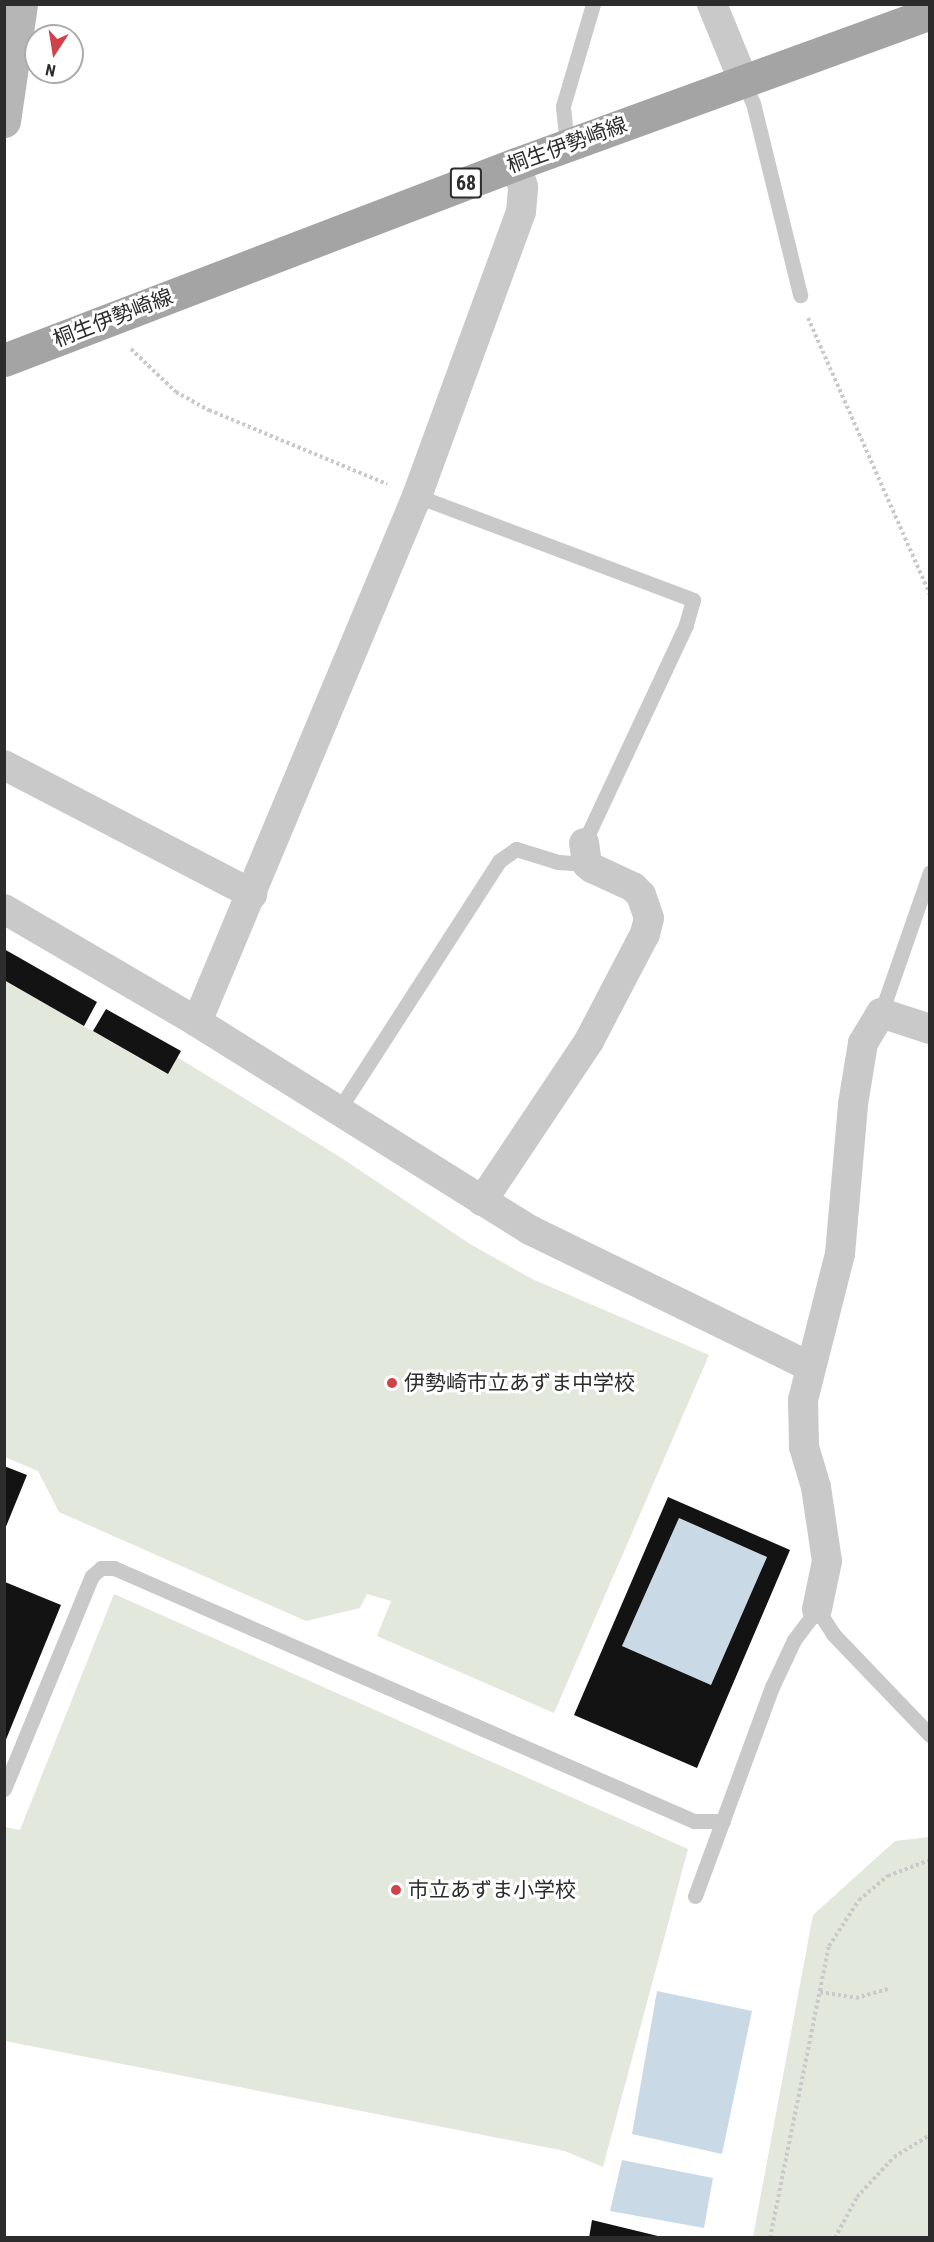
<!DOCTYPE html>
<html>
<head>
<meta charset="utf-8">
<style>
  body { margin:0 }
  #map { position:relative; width:934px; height:2242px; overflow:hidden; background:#fff; font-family:"Roboto Condensed","Noto Sans JP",sans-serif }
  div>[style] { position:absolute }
  .green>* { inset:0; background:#e2e8db }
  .water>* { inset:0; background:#c9dae6 }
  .building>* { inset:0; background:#131313 }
  .path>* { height:4px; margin-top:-2px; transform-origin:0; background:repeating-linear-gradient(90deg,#c9c9c9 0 3px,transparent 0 6px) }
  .service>* { height:15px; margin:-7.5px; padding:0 7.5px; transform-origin:7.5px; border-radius:7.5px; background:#c9c9c9 }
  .minor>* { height:30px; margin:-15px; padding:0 15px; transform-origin:15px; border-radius:15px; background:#c9c9c9 }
  .secondary>* { height:33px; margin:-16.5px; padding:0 16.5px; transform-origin:16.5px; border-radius:16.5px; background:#b6b6b6 }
  .primary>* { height:33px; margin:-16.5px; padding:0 16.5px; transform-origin:16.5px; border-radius:16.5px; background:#a4a4a4 }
  .dots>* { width:16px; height:16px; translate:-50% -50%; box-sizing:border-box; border:3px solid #fff; border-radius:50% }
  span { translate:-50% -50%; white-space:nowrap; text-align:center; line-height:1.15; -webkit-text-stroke:6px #fff; paint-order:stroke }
  .shield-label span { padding:2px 4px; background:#fff; border:2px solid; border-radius:4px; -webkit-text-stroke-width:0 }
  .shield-label { font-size:20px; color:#2c2c2c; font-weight:700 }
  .street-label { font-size:21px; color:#2c2c2c }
  .poi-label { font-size:21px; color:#2c2c2c }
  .left { translate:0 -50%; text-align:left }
  .frame { position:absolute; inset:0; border:6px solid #2c2c2c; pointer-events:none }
  .north { position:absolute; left:24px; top:24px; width:60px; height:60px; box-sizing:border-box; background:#fff; border:2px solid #ababab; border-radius:50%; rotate:192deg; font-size:16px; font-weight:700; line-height:24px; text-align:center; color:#2c2c2c }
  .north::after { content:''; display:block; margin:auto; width:21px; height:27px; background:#cf4249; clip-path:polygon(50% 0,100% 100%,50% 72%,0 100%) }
</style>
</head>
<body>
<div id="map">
  <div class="green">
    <div style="clip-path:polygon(4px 980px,167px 1074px,177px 1057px,340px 1157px,470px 1244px,532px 1279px,709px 1355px,554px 1713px,377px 1636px,391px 1601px,367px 1594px,360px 1608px,306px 1621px,59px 1512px,38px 1471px,5px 1457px)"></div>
    <div style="clip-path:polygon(114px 1594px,688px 1849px,603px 2167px,565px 2151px,5px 2041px,5px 1827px,20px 1830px)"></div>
    <div style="clip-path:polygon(929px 1837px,929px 2237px,753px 2237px,813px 1915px,895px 1841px)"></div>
  </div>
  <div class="water">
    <div style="clip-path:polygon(679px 1518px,767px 1557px,711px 1685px,622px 1646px)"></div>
    <div style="clip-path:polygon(657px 1991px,752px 2011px,722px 2154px,632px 2134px)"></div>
    <div style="clip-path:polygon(622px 2160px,713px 2178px,704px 2228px,610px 2211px)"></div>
  </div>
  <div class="building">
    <div style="clip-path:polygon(4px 949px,97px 1002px,84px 1026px,4px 980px)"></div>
    <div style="clip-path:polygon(106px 1009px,181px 1051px,168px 1074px,93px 1031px)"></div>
    <div style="clip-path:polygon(4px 1466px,27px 1475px,5px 1529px,4px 1529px)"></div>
    <div style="clip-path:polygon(evenodd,668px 1497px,790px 1550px,697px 1768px,574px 1715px,668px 1497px,679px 1518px,767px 1557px,711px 1685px,622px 1646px,679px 1518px)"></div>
    <div style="clip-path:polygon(5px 1582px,61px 1605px,5px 1742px)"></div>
    <div style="clip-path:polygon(592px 2220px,662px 2237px,661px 2238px,589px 2238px)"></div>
  </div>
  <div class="path">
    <div style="left:808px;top:318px;width:303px;rotate:66.2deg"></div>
    <div style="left:131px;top:349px;width:62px;rotate:43.7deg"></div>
    <div style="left:176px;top:392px;width:38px;rotate:29deg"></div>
    <div style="left:209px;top:410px;width:193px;rotate:22.6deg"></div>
    <div style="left:820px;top:1992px;width:36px;rotate:9deg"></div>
    <div style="left:856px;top:1998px;width:35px;rotate:-16deg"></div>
    <div style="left:770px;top:2238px;width:298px;rotate:-78.6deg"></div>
    <div style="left:829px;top:1946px;width:55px;rotate:-56.9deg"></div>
    <div style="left:859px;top:1900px;width:38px;rotate:-40deg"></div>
    <div style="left:888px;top:1876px;width:45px;rotate:-20.9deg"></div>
    <div style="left:835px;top:2238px;width:47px;rotate:-61.8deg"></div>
    <div style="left:857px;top:2197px;width:54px;rotate:-47.2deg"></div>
    <div style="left:894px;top:2157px;width:42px;rotate:-31.4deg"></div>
  </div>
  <div class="service">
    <div style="left:743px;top:80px;width:25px;rotate:67deg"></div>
    <div style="left:753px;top:103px;width:198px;rotate:76.2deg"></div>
    <div style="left:567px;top:145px;width:39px;rotate:-96deg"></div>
    <div style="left:563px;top:106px;width:106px;rotate:-73.6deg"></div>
    <div style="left:417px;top:496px;width:295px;rotate:20.6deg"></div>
    <div style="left:693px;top:600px;width:26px;rotate:106deg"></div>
    <div style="left:686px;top:625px;width:241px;rotate:115.1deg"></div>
    <div style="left:881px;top:1013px;width:149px;rotate:-70.8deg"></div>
    <div style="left:338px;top:1111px;width:297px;rotate:-57.2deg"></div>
    <div style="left:499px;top:861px;width:21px;rotate:-35deg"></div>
    <div style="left:516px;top:849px;width:44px;rotate:17.2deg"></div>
    <div style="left:558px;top:862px;width:29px;rotate:4deg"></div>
    <div style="left:4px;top:1789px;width:230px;rotate:-67.6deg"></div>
    <div style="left:92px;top:1576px;width:12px;rotate:-42deg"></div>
    <div style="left:101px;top:1568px;width:13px"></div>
    <div style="left:114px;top:1568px;width:633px;rotate:23.57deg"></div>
    <div style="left:694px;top:1821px;width:29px"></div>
    <div style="left:695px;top:1896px;width:223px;rotate:-69.8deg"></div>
    <div style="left:772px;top:1687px;width:52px;rotate:-64.9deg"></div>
    <div style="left:794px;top:1640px;width:39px;rotate:-53deg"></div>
    <div style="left:817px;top:1609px;width:30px;rotate:57deg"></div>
    <div style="left:833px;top:1634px;width:140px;rotate:46.2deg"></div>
  </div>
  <div class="minor">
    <div style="left:712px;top:4px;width:82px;rotate:67.8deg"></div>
    <div style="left:4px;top:765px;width:280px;rotate:27.5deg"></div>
    <div style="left:4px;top:909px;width:224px;rotate:30.3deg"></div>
    <div style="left:197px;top:1022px;width:393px;rotate:32deg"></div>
    <div style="left:530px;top:1230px;width:310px;rotate:26deg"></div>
    <div style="left:197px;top:1022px;width:570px;rotate:-67.3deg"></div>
    <div style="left:417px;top:496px;width:302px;rotate:-69.9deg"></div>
    <div style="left:521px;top:212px;width:25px;rotate:-85deg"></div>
    <div style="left:523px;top:187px;width:24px;rotate:-107deg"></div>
    <div style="left:482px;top:1201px;width:192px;rotate:-56.2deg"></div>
    <div style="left:589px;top:1041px;width:121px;rotate:-62.4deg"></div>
    <div style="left:645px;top:934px;width:16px;rotate:-76deg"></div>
    <div style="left:649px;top:918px;width:24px;rotate:-109deg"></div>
    <div style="left:641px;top:895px;width:11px;rotate:-135deg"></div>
    <div style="left:633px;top:887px;width:45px;rotate:-155.1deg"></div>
    <div style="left:592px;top:868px;width:6px;rotate:-141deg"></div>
    <div style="left:587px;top:864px;width:21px;rotate:-98deg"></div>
    <div style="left:817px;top:1609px;width:49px;rotate:-78.2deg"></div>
    <div style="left:827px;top:1561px;width:75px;rotate:-98.5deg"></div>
    <div style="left:816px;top:1487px;width:42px;rotate:-106.7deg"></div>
    <div style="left:804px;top:1447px;width:47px;rotate:-91.2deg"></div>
    <div style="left:803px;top:1400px;width:151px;rotate:-75.8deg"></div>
    <div style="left:840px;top:1254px;width:151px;rotate:-85deg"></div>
    <div style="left:853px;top:1104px;width:62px;rotate:-80.7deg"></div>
    <div style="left:863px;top:1043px;width:35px;rotate:-59deg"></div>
    <div style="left:881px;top:1013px;width:52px;rotate:18.1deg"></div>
  </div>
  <div class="secondary">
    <div style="left:4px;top:121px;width:118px;rotate:-81.7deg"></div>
  </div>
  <div class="primary">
    <div style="left:4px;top:360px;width:548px;rotate:-20.95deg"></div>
    <div style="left:516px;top:164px;width:441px;rotate:-20deg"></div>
  </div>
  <div class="dots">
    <div style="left:392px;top:1383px;background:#cf4249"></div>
    <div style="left:396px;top:1890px;background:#cf4249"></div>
  </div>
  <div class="shield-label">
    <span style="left:466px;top:183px">68</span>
  </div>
  <div class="street-label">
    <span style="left:567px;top:145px;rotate:-20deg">桐生伊勢崎線</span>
    <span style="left:113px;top:318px;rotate:-21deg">桐生伊勢崎線</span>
  </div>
  <div class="poi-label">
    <span class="left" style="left:404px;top:1383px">伊勢崎市立あずま中学校</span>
    <span class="left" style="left:408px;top:1890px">市立あずま小学校</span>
  </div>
  <div class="frame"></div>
  <div class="north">N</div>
</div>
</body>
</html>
